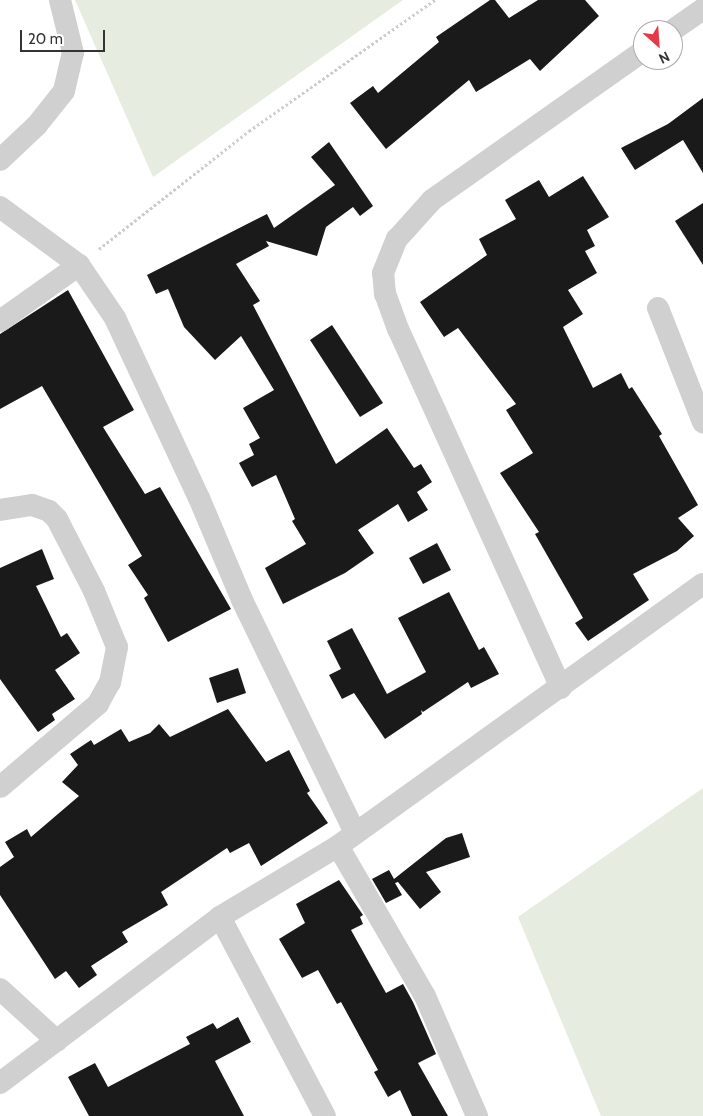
<!DOCTYPE html>
<html>
<head>
<meta charset="utf-8">
<style>
  body { margin:0 }
  #map { position:relative; width:703px; height:1116px; overflow:hidden; background:#fff; font-family:Cabin,sans-serif }
  div>[style] { position:absolute }
  .green>* { inset:0; background:#e6ecdf }
  .building>* { inset:0; background:#1a1a1a }
  .path>* { height:3px; margin-top:-1.5px; transform-origin:0; background:repeating-linear-gradient(90deg,#cdcdcd 0 2.5px,transparent 0 5px) }
  .street>* { height:22px; margin:-11px; padding:0 11px; transform-origin:11px; border-radius:11px; background:#d0d0d0 }
  span { translate:-50% -50%; white-space:nowrap; text-align:center; line-height:1.15; -webkit-text-stroke:5px #fff; paint-order:stroke }
  .north { position:absolute; left:633px; top:20px; width:50px; height:50px; box-sizing:border-box; background:#fff; border:1px solid #adadad; border-radius:50%; rotate:154deg; font-size:14px; font-weight:700; line-height:20px; text-align:center; color:#333 }
  .north::after { content:''; display:block; margin:auto; width:18px; height:22px; background:#e63946; clip-path:polygon(50% 0,100% 100%,50% 72%,0 100%) }
  .scale { position:absolute; left:20px; top:30px; width:85px; height:22px; box-sizing:border-box; border:2px solid #333; border-top:0; padding-left:6px; font-size:15px; line-height:18px; white-space:nowrap; color:#333; -webkit-text-stroke:4px #fff; paint-order:stroke }
</style>
</head>
<body>
<div id="map">
  <div class="green">
    <div style="clip-path:polygon(75px 0,403px 0,153px 177px)"></div>
    <div style="clip-path:polygon(703px 788px,703px 1116px,601px 1116px,518px 917px)"></div>
  </div>
  <div class="building">
    <div style="clip-path:polygon(490px 0,495px 0,509px 18px,538px 0,585px 0,599px 16px,540px 71px,530px 59px,476px 92px,469px 80px,386px 149px,350px 103px,373px 86px,378px 93px,439px 42px,436px 37px)"></div>
    <div style="clip-path:polygon(703px 98px,703px 173px,683px 140px,635px 170px,621px 148px,668px 124px)"></div>
    <div style="clip-path:polygon(329px 142px,373px 206px,360px 216px,353px 207px,326px 227px,317px 256px,266px 241px,269px 246px,236px 264px,260px 301px,253px 305px,336px 464px,387px 428px,414px 468px,421px 464px,432px 482px,417px 492px,428px 510px,408px 522px,398px 504px,358px 530px,374px 553px,345px 573px,283px 604px,265px 568px,306px 544px,292px 521px,295px 519px,276px 475px,252px 487px,239px 463px,254px 455px,249px 444px,260px 438px,243px 408px,274px 390px,241px 336px,215px 360px,184px 327px,168px 289px,156px 294px,147px 275px,267px 214px,274px 228px,335px 185px,311px 157px)"></div>
    <div style="clip-path:polygon(583px 176px,609px 217px,587px 230px,595px 246px,585px 251px,597px 273px,568px 290px,583px 314px,563px 327px,593px 388px,621px 373px,629px 389px,632px 387px,662px 434px,659px 436px,698px 505px,678px 518px,694px 536px,677px 551px,633px 574px,649px 600px,588px 641px,575px 623px,583px 618px,535px 534px,539px 532px,500px 473px,533px 453px,506px 410px,516px 404px,458px 328px,444px 337px,420px 302px,487px 255px,479px 239px,516px 219px,505px 200px,539px 180px,549px 197px)"></div>
    <div style="clip-path:polygon(703px 203px,703px 265px,675px 221px)"></div>
    <div style="clip-path:polygon(68px 290px,134px 410px,103px 427px,145px 494px,160px 487px,231px 609px,168px 642px,144px 598px,148px 595px,128px 565px,142px 556px,42px 386px,0 409px,0 334px)"></div>
    <div style="clip-path:polygon(332px 325px,383px 403px,360px 417px,310px 340px)"></div>
    <div style="clip-path:polygon(437px 543px,451px 570px,423px 584px,409px 558px)"></div>
    <div style="clip-path:polygon(42px 549px,54px 579px,36px 586px,61px 637px,67px 633px,80px 653px,55px 670px,75px 699px,52px 714px,55px 720px,38px 732px,0 679px,0 568px)"></div>
    <div style="clip-path:polygon(449px 592px,479px 650px,484px 647px,499px 674px,471px 688px,468px 682px,423px 712px,421px 710px,422px 714px,385px 739px,354px 693px,342px 699px,329px 675px,341px 669px,327px 641px,352px 628px,387px 694px,426px 672px,398px 618px)"></div>
    <div style="clip-path:polygon(238px 668px,246px 693px,217px 703px,209px 678px)"></div>
    <div style="clip-path:polygon(228px 709px,266px 762px,289px 750px,310px 791px,307px 793px,328px 823px,261px 866px,249px 843px,230px 853px,227px 848px,161px 892px,168px 905px,122px 932px,128px 942px,91px 966px,97px 975px,79px 988px,66px 971px,55px 979px,0 895px,0 867px,14px 857px,5px 842px,27px 829px,31px 837px,79px 796px,62px 782px,78px 765px,70px 754px,91px 740px,94px 745px,121px 729px,129px 742px,150px 733px,159px 724px,170px 737px)"></div>
    <div style="clip-path:polygon(462px 833px,470px 857px,426px 872px,441px 892px,420px 909px,398px 882px,395px 883px,402px 895px,386px 903px,372px 879px,389px 870px,394px 879px,446px 838px)"></div>
    <div style="clip-path:polygon(339px 880px,363px 915px,360px 917px,363px 924px,351px 930px,386px 993px,403px 984px,413px 1002px,436px 1054px,418px 1063px,448px 1116px,412px 1116px,400px 1090px,388px 1097px,374px 1072px,378px 1070px,341px 1002px,337px 1004px,318px 970px,302px 978px,279px 939px,305px 923px,296px 904px)"></div>
    <div style="clip-path:polygon(238px 1017px,251px 1042px,215px 1061px,244px 1116px,89px 1116px,68px 1077px,95px 1063px,108px 1087px,190px 1044px,186px 1037px,213px 1023px,217px 1029px)"></div>
  </div>
  <div class="path">
    <div style="left:99px;top:249px;width:191px;rotate:-38.2deg"></div>
    <div style="left:249px;top:131px;width:228px;rotate:-35.2deg"></div>
  </div>
  <div class="street">
    <div style="left:673px;top:30px;width:37px;rotate:-35deg"></div>
    <div style="left:0;top:160px;width:51px;rotate:-43.4deg"></div>
    <div style="left:37px;top:125px;width:43px;rotate:-51.5deg"></div>
    <div style="left:64px;top:91px;width:39px;rotate:-77deg"></div>
    <div style="left:73px;top:53px;width:55px;rotate:-103.8deg"></div>
    <div style="left:0;top:207px;width:98px;rotate:36.3deg"></div>
    <div style="left:79px;top:265px;width:64px;rotate:55.8deg"></div>
    <div style="left:115px;top:318px;width:199px;rotate:65deg"></div>
    <div style="left:199px;top:498px;width:111px;rotate:67.1deg"></div>
    <div style="left:242px;top:600px;width:259px;rotate:64.1deg"></div>
    <div style="left:658px;top:308px;width:123px;rotate:68.5deg"></div>
    <div style="left:0;top:321px;width:97px;rotate:-35.3deg"></div>
    <div style="left:0;top:510px;width:32px;rotate:-9deg"></div>
    <div style="left:32px;top:505px;width:18px;rotate:19deg"></div>
    <div style="left:49px;top:511px;width:11px;rotate:45deg"></div>
    <div style="left:57px;top:519px;width:81px;rotate:62.8deg"></div>
    <div style="left:94px;top:591px;width:61px;rotate:67.7deg"></div>
    <div style="left:117px;top:647px;width:36px;rotate:101deg"></div>
    <div style="left:110px;top:682px;width:25px;rotate:119deg"></div>
    <div style="left:98px;top:704px;width:128px;rotate:139.7deg"></div>
    <div style="left:561px;top:688px;width:394px;rotate:-114.4deg"></div>
    <div style="left:398px;top:329px;width:37px;rotate:-110deg"></div>
    <div style="left:385px;top:294px;width:21px;rotate:-95deg"></div>
    <div style="left:383px;top:273px;width:37px;rotate:-68deg"></div>
    <div style="left:397px;top:239px;width:52px;rotate:-48.1deg"></div>
    <div style="left:432px;top:200px;width:258px;rotate:-35.2deg"></div>
    <div style="left:338px;top:846px;width:173px;rotate:59.9deg"></div>
    <div style="left:425px;top:996px;width:131px;rotate:66.6deg"></div>
    <div style="left:220px;top:917px;width:225px;rotate:62.2deg"></div>
    <div style="left:0;top:989px;width:77px;rotate:42.4deg"></div>
    <div style="left:0;top:1083px;width:276px;rotate:-37deg"></div>
    <div style="left:220px;top:917px;width:138px;rotate:-31deg"></div>
    <div style="left:338px;top:846px;width:449px;rotate:-35.7deg"></div>
  </div>
  <div class="north">N</div>
  <div class="scale">20 m</div>
</div>
</body>
</html>
